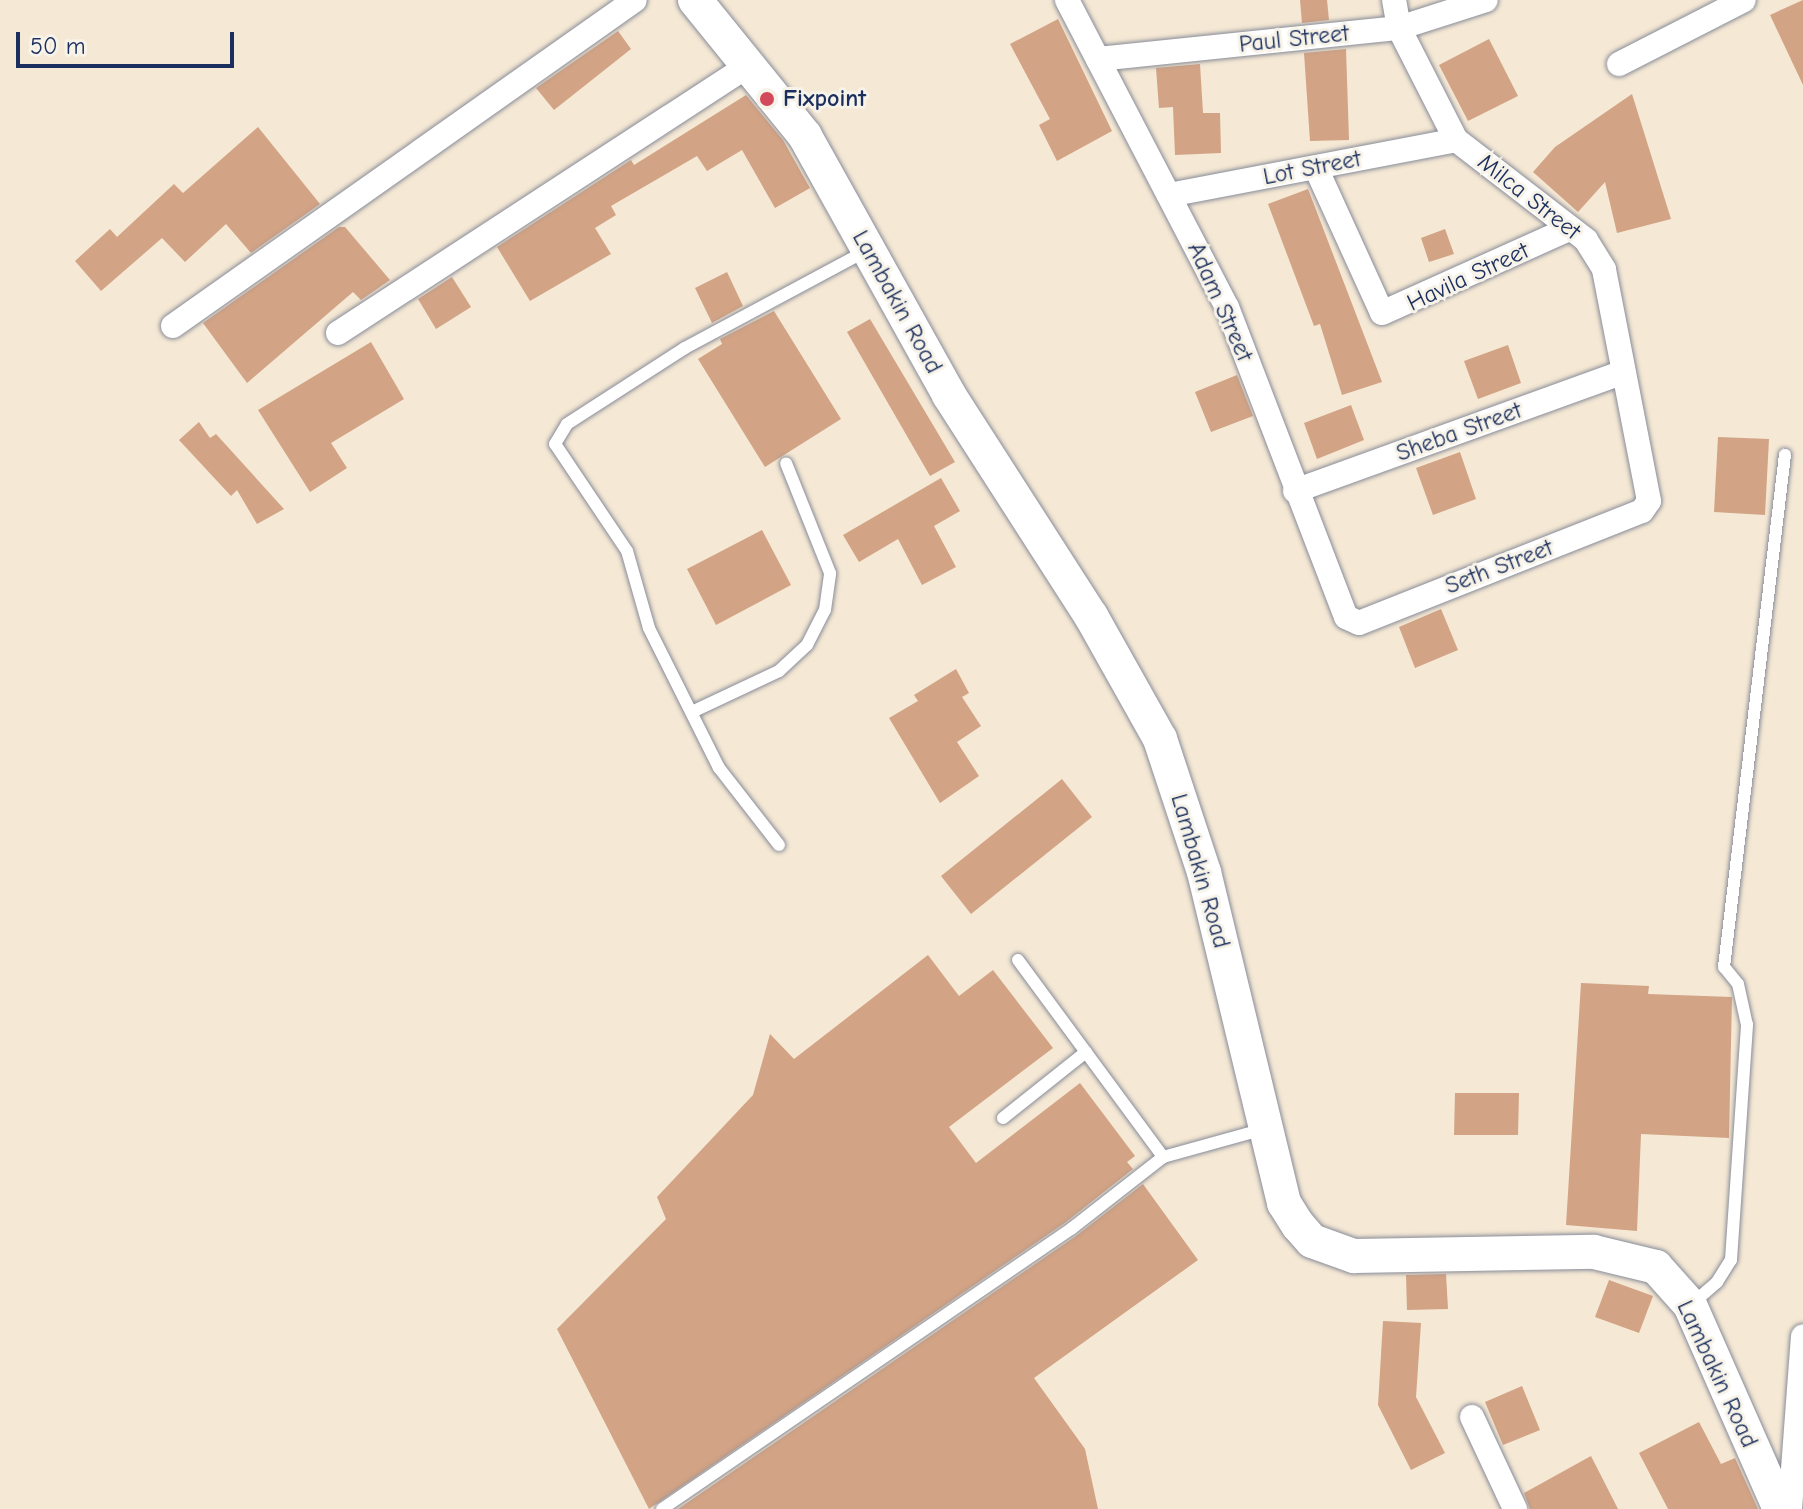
<!DOCTYPE html>
<html>
<head>
<meta charset="utf-8">
<style>
  body { margin:0 }
  #map { position:relative; width:1803px; height:1509px; overflow:hidden; background:#f5e8d4; font-family:"Comic Neue",sans-serif }
  div>[style] { position:absolute }
  .building>* { inset:0; background:#d2a385 }
  .roads { filter:drop-shadow(0 0 2px #888c99) drop-shadow(0 0 2px #888c99) }
  .service>* { height:12px; margin:-6px; padding:0 6px; transform-origin:6px; border-radius:6px; background:#fff }
  .minor>* { height:24px; margin:-12px; padding:0 12px; transform-origin:12px; border-radius:12px; background:#fff }
  .secondary>* { height:34px; margin:-17px; padding:0 17px; transform-origin:17px; border-radius:17px; background:#fff }
  .dots>* { width:22px; height:22px; translate:-50% -50%; box-sizing:border-box; border:4px solid #f7f3e8; border-radius:50% }
  span { translate:-50% -50%; white-space:nowrap; text-align:center; line-height:1.15; -webkit-text-stroke:6px #f7f3e8; paint-order:stroke }
  .street-label { font-size:24px; color:#1b2f5e }
  .poi-label { font-size:24px; color:#1b2f5e; font-weight:700 }
  .left { translate:0 -50%; text-align:left }
  .scale { position:absolute; left:16px; top:32px; width:218px; height:36px; box-sizing:border-box; border:4px solid #1b2f5e; border-top:0; padding-left:10px; font-size:24px; line-height:28px; white-space:nowrap; color:#1b2f5e; -webkit-text-stroke:6px #f7f3e8; paint-order:stroke }
</style>
</head>
<body>
<div id="map">
  <div class="building">
    <div style="clip-path:polygon(1300px 0,1327px 0,1329px 20px,1302px 23px)"></div>
    <div style="clip-path:polygon(1803px 0,1803px 85px,1770px 15px)"></div>
    <div style="clip-path:polygon(1058px 19px,1112px 131px,1057px 161px,1039px 125px,1050px 119px,1010px 44px)"></div>
    <div style="clip-path:polygon(618px 31px,631px 49px,554px 110px,536px 88px)"></div>
    <div style="clip-path:polygon(1489px 39px,1518px 96px,1468px 121px,1439px 65px)"></div>
    <div style="clip-path:polygon(1346px 49px,1349px 140px,1310px 141px,1304px 53px)"></div>
    <div style="clip-path:polygon(1200px 64px,1203px 113px,1220px 113px,1221px 153px,1175px 155px,1173px 107px,1159px 108px,1156px 68px)"></div>
    <div style="clip-path:polygon(1632px 94px,1671px 219px,1617px 233px,1605px 182px,1578px 212px,1533px 172px,1555px 147px)"></div>
    <div style="clip-path:polygon(746px 95px,783px 140px,810px 188px,775px 208px,742px 150px,707px 171px,697px 156px,611px 206px,616px 215px,595px 228px,611px 254px,530px 301px,497px 247px,631px 160px,634px 165px)"></div>
    <div style="clip-path:polygon(258px 127px,320px 204px,251px 253px,226px 224px,185px 262px,162px 238px,101px 291px,75px 261px,110px 229px,117px 237px,174px 184px,183px 193px)"></div>
    <div style="clip-path:polygon(1308px 189px,1382px 382px,1342px 395px,1320px 324px,1314px 326px,1268px 204px)"></div>
    <div style="clip-path:polygon(339px 227px,345px 227px,390px 280px,361px 300px,353px 292px,247px 383px,203px 323px)"></div>
    <div style="clip-path:polygon(1445px 229px,1454px 254px,1429px 262px,1421px 238px)"></div>
    <div style="clip-path:polygon(727px 272px,743px 306px,712px 323px,695px 288px)"></div>
    <div style="clip-path:polygon(452px 277px,471px 307px,436px 329px,418px 299px)"></div>
    <div style="clip-path:polygon(774px 311px,841px 419px,765px 467px,698px 359px,722px 344px,720px 339px)"></div>
    <div style="clip-path:polygon(870px 319px,955px 462px,930px 476px,847px 332px)"></div>
    <div style="clip-path:polygon(371px 342px,404px 399px,331px 443px,347px 468px,310px 492px,258px 410px)"></div>
    <div style="clip-path:polygon(1508px 345px,1521px 383px,1478px 399px,1464px 361px)"></div>
    <div style="clip-path:polygon(1237px 375px,1253px 416px,1211px 432px,1195px 392px)"></div>
    <div style="clip-path:polygon(1351px 405px,1364px 440px,1317px 459px,1304px 423px)"></div>
    <div style="clip-path:polygon(199px 422px,210px 438px,216px 434px,284px 509px,257px 524px,237px 490px,231px 496px,179px 440px)"></div>
    <div style="clip-path:polygon(1718px 437px,1769px 439px,1765px 515px,1714px 512px)"></div>
    <div style="clip-path:polygon(1460px 452px,1476px 499px,1433px 515px,1416px 468px)"></div>
    <div style="clip-path:polygon(941px 478px,960px 511px,934px 526px,956px 567px,922px 585px,898px 539px,859px 562px,843px 535px)"></div>
    <div style="clip-path:polygon(762px 530px,791px 585px,716px 625px,687px 569px)"></div>
    <div style="clip-path:polygon(1441px 609px,1458px 650px,1415px 668px,1399px 627px)"></div>
    <div style="clip-path:polygon(956px 669px,969px 693px,962px 697px,981px 726px,957px 742px,979px 776px,940px 803px,889px 718px,918px 701px,914px 695px)"></div>
    <div style="clip-path:polygon(1062px 779px,1092px 817px,971px 914px,941px 876px)"></div>
    <div style="clip-path:polygon(928px 955px,959px 996px,993px 970px,1053px 1048px,949px 1127px,976px 1163px,1080px 1083px,1135px 1156px,1127px 1162px,1133px 1169px,1066px 1222px,649px 1509px,557px 1329px,666px 1219px,657px 1197px,753px 1095px,770px 1034px,794px 1059px)"></div>
    <div style="clip-path:polygon(1581px 983px,1649px 986px,1648px 994px,1732px 997px,1729px 1138px,1641px 1134px,1637px 1231px,1566px 1225px)"></div>
    <div style="clip-path:polygon(1455px 1093px,1519px 1093px,1518px 1135px,1454px 1135px)"></div>
    <div style="clip-path:polygon(1143px 1184px,1198px 1260px,1034px 1378px,1085px 1449px,1098px 1509px,678px 1509px,1076px 1236px)"></div>
    <div style="clip-path:polygon(1446px 1274px,1448px 1309px,1407px 1310px,1406px 1275px)"></div>
    <div style="clip-path:polygon(1609px 1280px,1653px 1296px,1639px 1333px,1595px 1317px)"></div>
    <div style="clip-path:polygon(1383px 1321px,1421px 1323px,1416px 1397px,1445px 1453px,1411px 1470px,1378px 1405px)"></div>
    <div style="clip-path:polygon(1522px 1386px,1540px 1430px,1503px 1445px,1485px 1402px)"></div>
    <div style="clip-path:polygon(1699px 1422px,1721px 1464px,1735px 1458px,1758px 1509px,1668px 1509px,1639px 1453px)"></div>
    <div style="clip-path:polygon(1591px 1456px,1618px 1509px,1530px 1509px,1524px 1493px)"></div>
  </div>
  <div class="roads">
    <div class="service">
      <div style="left:694px;top:711px;width:94px;rotate:-25.2deg"></div>
      <div style="left:779px;top:671px;width:38px;rotate:-43deg"></div>
      <div style="left:807px;top:645px;width:39px;rotate:-63deg"></div>
      <div style="left:825px;top:610px;width:37px;rotate:-82deg"></div>
      <div style="left:830px;top:573px;width:118px;rotate:-111.8deg"></div>
      <div style="left:779px;top:845px;width:98px;rotate:-127.9deg"></div>
      <div style="left:719px;top:768px;width:157px;rotate:-116.6deg"></div>
      <div style="left:649px;top:628px;width:80px;rotate:-105.9deg"></div>
      <div style="left:627px;top:551px;width:129px;rotate:-123.9deg"></div>
      <div style="left:555px;top:444px;width:23px;rotate:-59deg"></div>
      <div style="left:567px;top:424px;width:140px;rotate:-32.8deg"></div>
      <div style="left:685px;top:348px;width:205px;rotate:-28.2deg"></div>
      <div style="left:1018px;top:960px;width:245px;rotate:53.6deg"></div>
      <div style="left:1003px;top:1118px;width:106px;rotate:-38.5deg"></div>
      <div style="left:1693px;top:1303px;width:32px;rotate:-41deg"></div>
      <div style="left:1717px;top:1282px;width:26px;rotate:-58deg"></div>
      <div style="left:1731px;top:1260px;width:236px;rotate:-86.1deg"></div>
      <div style="left:1747px;top:1025px;width:42px;rotate:-102.4deg"></div>
      <div style="left:1738px;top:984px;width:22px;rotate:-129deg"></div>
      <div style="left:1724px;top:967px;width:516px;rotate:-83.21deg"></div>
      <div style="left:662px;top:1509px;width:496px;rotate:-34.4deg"></div>
      <div style="left:1071px;top:1229px;width:117px;rotate:-38deg"></div>
      <div style="left:1163px;top:1157px;width:105px;rotate:-15.5deg"></div>
    </div>
    <div class="minor">
      <div style="left:1067px;top:0;width:346px;rotate:62.5deg"></div>
      <div style="left:1227px;top:307px;width:332px;rotate:69deg"></div>
      <div style="left:1346px;top:617px;width:14px;rotate:25deg"></div>
      <div style="left:1359px;top:623px;width:304px;rotate:-21.6deg"></div>
      <div style="left:1642px;top:511px;width:12px;rotate:-55deg"></div>
      <div style="left:1649px;top:501px;width:236px;rotate:-101deg"></div>
      <div style="left:1604px;top:269px;width:34px;rotate:-122deg"></div>
      <div style="left:1586px;top:240px;width:164px;rotate:-142.4deg"></div>
      <div style="left:1456px;top:140px;width:126px;rotate:-117deg"></div>
      <div style="left:1399px;top:28px;width:28px;rotate:-100deg"></div>
      <div style="left:1098px;top:59px;width:303px;rotate:-5.9deg"></div>
      <div style="left:1399px;top:28px;width:91px;rotate:-17.8deg"></div>
      <div style="left:1619px;top:64px;width:140px;rotate:-27.1deg"></div>
      <div style="left:1316px;top:168px;width:159px;rotate:65.5deg"></div>
      <div style="left:1382px;top:313px;width:203px;rotate:-24.2deg"></div>
      <div style="left:1169px;top:195px;width:292px;rotate:-10.8deg"></div>
      <div style="left:173px;top:326px;width:565px;rotate:-35.21deg"></div>
      <div style="left:338px;top:333px;width:493px;rotate:-33.1deg"></div>
      <div style="left:1295px;top:491px;width:349px;rotate:-19.9deg"></div>
      <div style="left:1472px;top:1417px;width:102px;rotate:64.9deg"></div>
      <div style="left:1790px;top:1509px;width:173px;rotate:-85.7deg"></div>
    </div>
    <div class="secondary">
      <div style="left:695px;top:0;width:175px;rotate:51deg"></div>
      <div style="left:805px;top:136px;width:296px;rotate:60.9deg"></div>
      <div style="left:949px;top:395px;width:263px;rotate:57.3deg"></div>
      <div style="left:1091px;top:616px;width:141px;rotate:60.7deg"></div>
      <div style="left:1160px;top:739px;width:140px;rotate:71.7deg"></div>
      <div style="left:1204px;top:872px;width:341px;rotate:76.4deg"></div>
      <div style="left:1284px;top:1203px;width:26px;rotate:58deg"></div>
      <div style="left:1298px;top:1225px;width:21px;rotate:49deg"></div>
      <div style="left:1312px;top:1241px;width:45px;rotate:19.7deg"></div>
      <div style="left:1354px;top:1256px;width:240px;rotate:-1deg"></div>
      <div style="left:1594px;top:1252px;width:64px;rotate:13.6deg"></div>
      <div style="left:1656px;top:1267px;width:51px;rotate:48.2deg"></div>
      <div style="left:1690px;top:1305px;width:223px;rotate:66.2deg"></div>
    </div>
  </div>
  <div class="dots">
    <div style="left:767px;top:99px;background:#d1495b"></div>
  </div>
  <div class="street-label">
    <span style="left:1294px;top:39px;rotate:-6deg">Paul Street</span>
    <span style="left:1312px;top:168px;rotate:-11deg">Lot Street</span>
    <span style="left:1529px;top:197px;rotate:38deg">Milca Street</span>
    <span style="left:1468px;top:277px;rotate:-25deg">Havila Street</span>
    <span style="left:897px;top:302px;rotate:61deg">Lambakin Road</span>
    <span style="left:1220px;top:302px;rotate:66deg">Adam Street</span>
    <span style="left:1459px;top:432px;rotate:-20deg">Sheba Street</span>
    <span style="left:1499px;top:567px;rotate:-21deg">Seth Street</span>
    <span style="left:1200px;top:871px;rotate:74deg">Lambakin Road</span>
    <span style="left:1717px;top:1374px;rotate:65deg">Lambakin Road</span>
  </div>
  <div class="poi-label">
    <span class="left" style="left:783px;top:99px">Fixpoint</span>
  </div>
  <div class="scale">50 m</div>
</div>
</body>
</html>
